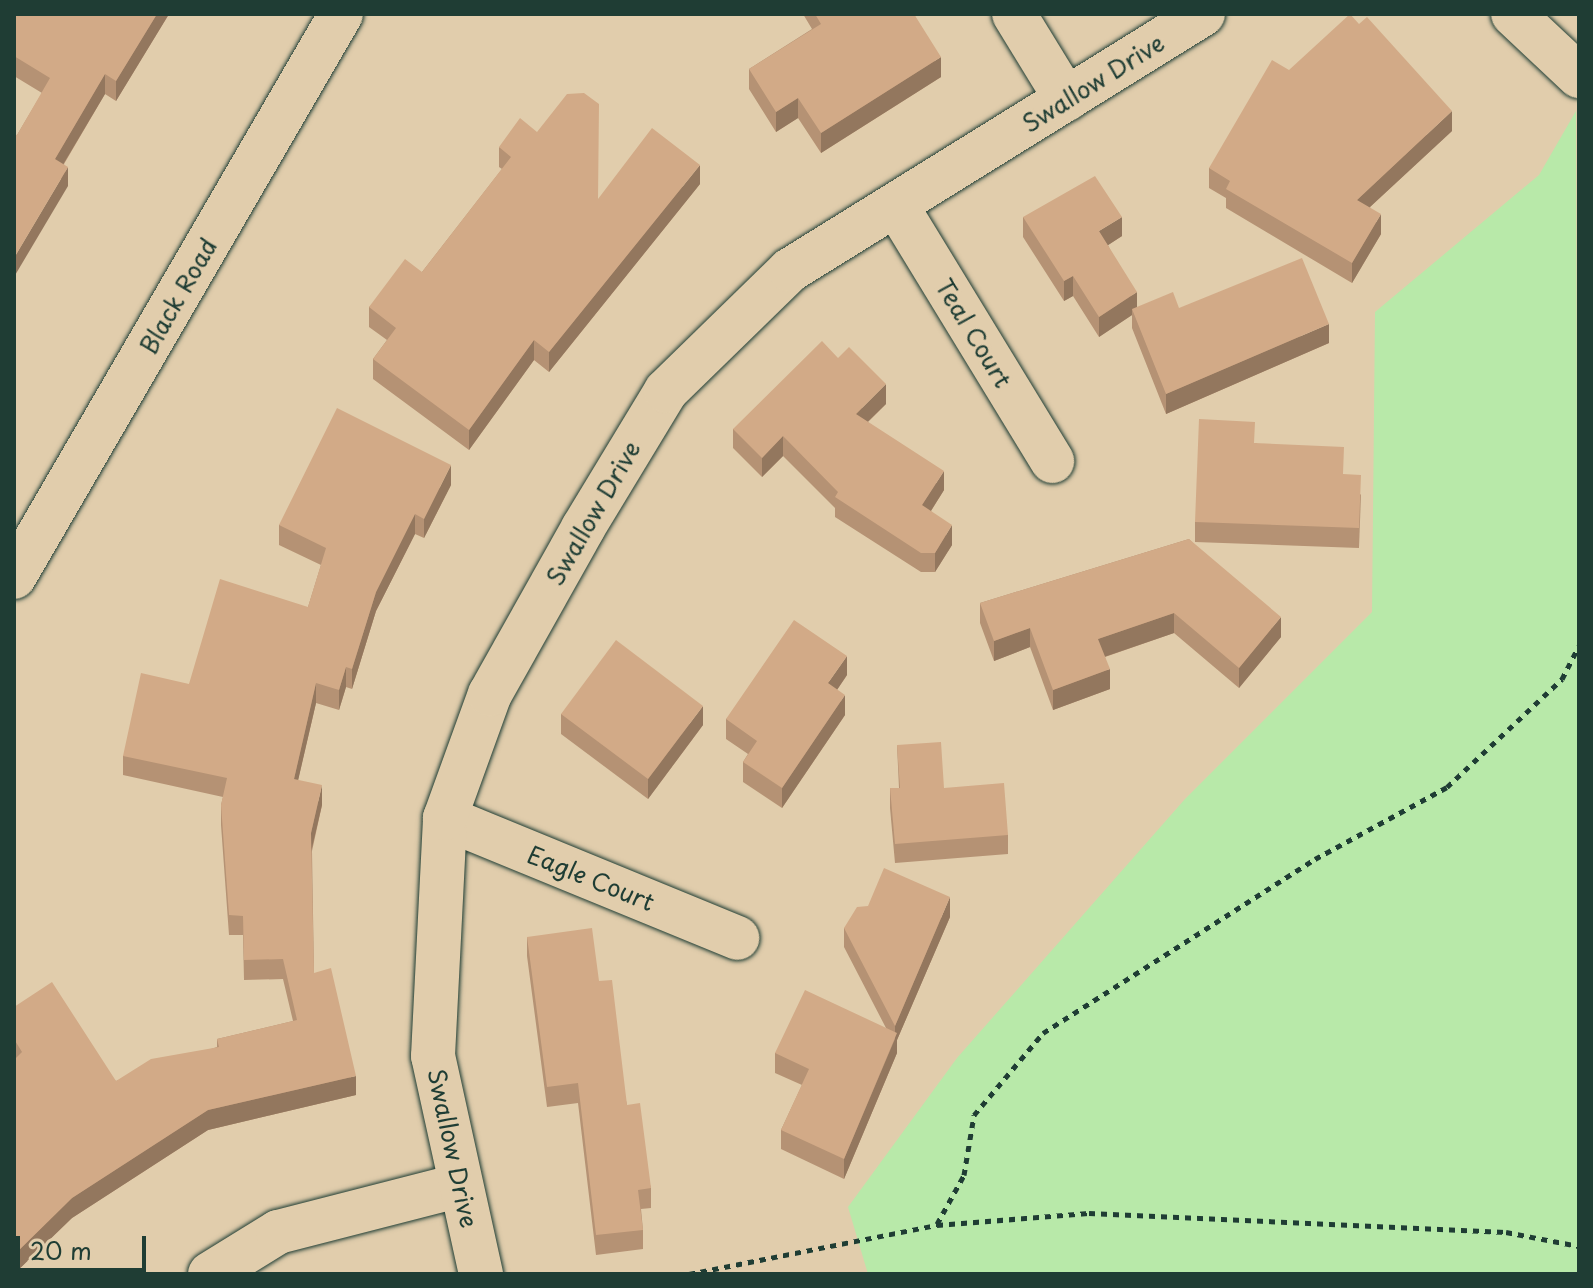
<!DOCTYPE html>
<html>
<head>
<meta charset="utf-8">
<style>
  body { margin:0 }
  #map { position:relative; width:1593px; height:1288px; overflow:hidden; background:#e1cdac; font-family:"Playpen Sans",sans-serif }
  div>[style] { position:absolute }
  .green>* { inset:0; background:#b8e9a9 }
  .path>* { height:5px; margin-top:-2.5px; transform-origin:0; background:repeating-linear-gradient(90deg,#1f3d34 0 6px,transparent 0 12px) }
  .roads { filter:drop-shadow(0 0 2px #1f3d34) drop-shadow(0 0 2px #1f3d34) }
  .street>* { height:44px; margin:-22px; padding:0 22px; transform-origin:22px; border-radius:22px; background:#e1cdac }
  .secondary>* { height:44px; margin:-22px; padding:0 22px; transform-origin:22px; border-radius:22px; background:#e1cdac }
  .wall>* { inset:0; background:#b59274 }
  .shaded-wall>* { inset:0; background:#93775e }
  .building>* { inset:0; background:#d2aa87 }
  span { translate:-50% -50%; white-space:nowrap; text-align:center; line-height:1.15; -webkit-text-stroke:6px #e1cdac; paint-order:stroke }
  .street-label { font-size:24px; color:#1f3d34 }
  .frame { position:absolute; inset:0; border:16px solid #1f3d34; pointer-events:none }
  .scale { position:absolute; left:16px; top:1236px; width:130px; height:36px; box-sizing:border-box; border:4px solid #1f3d34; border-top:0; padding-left:10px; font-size:24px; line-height:28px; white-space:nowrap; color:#1f3d34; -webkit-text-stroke:6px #e1cdac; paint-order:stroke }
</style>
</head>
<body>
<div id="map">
  <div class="green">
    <div style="clip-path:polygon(1576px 111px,1579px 1274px,868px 1274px,848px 1207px,957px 1058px,1185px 799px,1372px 612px,1375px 312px,1539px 175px)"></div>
  </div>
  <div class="path">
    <div style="left:937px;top:1224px;width:56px;rotate:-61.1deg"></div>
    <div style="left:964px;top:1175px;width:61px;rotate:-80.5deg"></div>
    <div style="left:974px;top:1115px;width:107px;rotate:-49.9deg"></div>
    <div style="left:1043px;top:1033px;width:323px;rotate:-32.6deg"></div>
    <div style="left:1315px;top:859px;width:150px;rotate:-28.6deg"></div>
    <div style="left:1447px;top:787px;width:158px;rotate:-43.2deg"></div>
    <div style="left:1562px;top:679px;width:37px;rotate:-63deg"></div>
    <div style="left:689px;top:1274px;width:253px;rotate:-11.2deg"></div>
    <div style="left:937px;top:1225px;width:152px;rotate:-4.5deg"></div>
    <div style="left:1089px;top:1213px;width:417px;rotate:2.6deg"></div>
    <div style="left:1506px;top:1232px;width:74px;rotate:10.9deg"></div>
  </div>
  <div class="roads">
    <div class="street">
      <div style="left:1014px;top:14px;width:100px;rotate:58.5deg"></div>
      <div style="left:1513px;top:14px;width:91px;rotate:43.2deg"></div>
      <div style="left:896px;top:205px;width:300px;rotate:58.6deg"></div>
      <div style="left:445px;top:818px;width:316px;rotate:22.3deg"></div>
      <div style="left:210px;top:1274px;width:80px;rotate:-31.7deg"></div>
      <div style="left:278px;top:1232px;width:185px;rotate:-14.4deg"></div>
      <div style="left:481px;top:1274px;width:223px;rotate:-102.4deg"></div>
      <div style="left:433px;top:1056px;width:238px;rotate:-87.1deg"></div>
      <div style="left:445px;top:818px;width:132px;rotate:-70.1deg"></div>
      <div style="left:490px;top:694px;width:190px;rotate:-60.7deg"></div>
      <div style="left:583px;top:528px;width:160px;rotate:-58.8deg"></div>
      <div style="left:666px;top:391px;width:173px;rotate:-44.3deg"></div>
      <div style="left:790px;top:270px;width:486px;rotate:-31.8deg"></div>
    </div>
    <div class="secondary">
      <div style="left:14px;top:577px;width:651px;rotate:-59.85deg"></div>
    </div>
  </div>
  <div class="wall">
    <div style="clip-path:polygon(169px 14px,116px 101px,105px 94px,64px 164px,68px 186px,17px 135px,42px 93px,14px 76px,14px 19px)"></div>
    <div style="clip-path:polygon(803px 14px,914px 14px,941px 77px,821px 153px,798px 118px,776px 132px,749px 89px,749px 69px,812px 29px)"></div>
    <div style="clip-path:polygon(1452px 131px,1370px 207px,1381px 234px,1352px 283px,1226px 208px,1226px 198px,1209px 188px,1209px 168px)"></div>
    <div style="clip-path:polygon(499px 147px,598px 199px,700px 184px,549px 372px,534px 360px,469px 450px,373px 379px,373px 359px,387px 340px,369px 327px,369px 307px,422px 272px,502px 169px,499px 167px)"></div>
    <div style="clip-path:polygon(1023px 217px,1122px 236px,1108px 245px,1137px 307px,1179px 308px,1329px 343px,1166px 414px,1132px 328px,1132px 315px,1099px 337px,1073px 296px,1064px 301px,1023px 237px)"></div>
    <div style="clip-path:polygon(886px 404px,868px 422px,944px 490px,931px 511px,952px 545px,935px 572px,921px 572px,835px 517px,835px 508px,783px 456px,762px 477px,733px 448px,733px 429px)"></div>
    <div style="clip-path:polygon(1255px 443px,1344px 475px,1361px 495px,1359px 548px,1195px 542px,1195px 522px)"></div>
    <div style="clip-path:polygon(451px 485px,424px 538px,415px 534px,376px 611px,352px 689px,346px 687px,339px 710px,316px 703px,298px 780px,322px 805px,312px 851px,314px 973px,356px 1095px,208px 1130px,72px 1218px,14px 1274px,14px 1007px,116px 1081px,217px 1047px,217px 1039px,293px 1021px,283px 979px,244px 980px,243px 935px,229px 935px,221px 825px,221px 805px,223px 797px,123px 775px,123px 756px,189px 684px,308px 607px,321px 565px,279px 545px,279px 525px)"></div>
    <div style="clip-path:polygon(1189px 539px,1281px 637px,1239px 688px,1174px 633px,1105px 657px,1110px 689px,1053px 710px,1030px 647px,994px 661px,980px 623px,980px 603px)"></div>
    <div style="clip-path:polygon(847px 675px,837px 690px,845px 715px,782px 808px,743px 782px,743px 762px,748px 754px,726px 739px,726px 719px)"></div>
    <div style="clip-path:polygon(561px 714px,703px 725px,648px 799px,561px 734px)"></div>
    <div style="clip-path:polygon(897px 745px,944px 788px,1008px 835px,1008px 854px,895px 863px,890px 808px,890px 788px,899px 788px)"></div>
    <div style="clip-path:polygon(950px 917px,897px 1040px,897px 1053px,844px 1179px,781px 1149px,781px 1130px,802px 1085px,775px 1073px,775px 1053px,886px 1028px,844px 947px,844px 928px)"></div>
    <div style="clip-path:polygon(527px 937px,599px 981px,627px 1105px,651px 1188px,651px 1208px,641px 1209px,643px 1230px,643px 1249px,596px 1255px,578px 1103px,547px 1107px,527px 956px)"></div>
  </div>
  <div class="shaded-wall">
    <div style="clip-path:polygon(157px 14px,169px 14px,116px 101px,116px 81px)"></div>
    <div style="clip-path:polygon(941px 57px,941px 77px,821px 153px,821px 133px)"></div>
    <div style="clip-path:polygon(105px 74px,105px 94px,55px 178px,55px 159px)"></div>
    <div style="clip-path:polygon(798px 98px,798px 118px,776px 132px,776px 112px)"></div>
    <div style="clip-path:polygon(1452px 111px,1452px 131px,1357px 219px,1357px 200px)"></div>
    <div style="clip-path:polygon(700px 165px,700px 184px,549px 372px,549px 352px)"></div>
    <div style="clip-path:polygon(68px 167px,68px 186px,14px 277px,14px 258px)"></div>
    <div style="clip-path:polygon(1381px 214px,1381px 234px,1352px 283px,1352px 263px)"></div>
    <div style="clip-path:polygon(1122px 217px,1122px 236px,1099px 251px,1099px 231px)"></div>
    <div style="clip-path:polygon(1073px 276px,1073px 296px,1064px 301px,1064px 281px)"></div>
    <div style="clip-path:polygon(1137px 292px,1137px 312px,1132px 309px,1132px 315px,1099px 337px,1099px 317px)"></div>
    <div style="clip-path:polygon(1329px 324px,1329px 343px,1166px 414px,1166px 394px)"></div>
    <div style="clip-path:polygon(534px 340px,534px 360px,469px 450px,469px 430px)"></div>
    <div style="clip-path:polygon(886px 384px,886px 404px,856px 433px,856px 414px)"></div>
    <div style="clip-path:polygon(783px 436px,783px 456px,762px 477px,762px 458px)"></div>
    <div style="clip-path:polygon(451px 465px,451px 485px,424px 538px,424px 519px)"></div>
    <div style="clip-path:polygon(944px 471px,944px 490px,922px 525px,922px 505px)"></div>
    <div style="clip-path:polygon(415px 514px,415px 534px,376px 611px,352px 689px,352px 669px,376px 592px)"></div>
    <div style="clip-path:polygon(952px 525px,952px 545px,935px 572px,935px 553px)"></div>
    <div style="clip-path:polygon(1174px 613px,1174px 633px,1098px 659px,1098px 639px)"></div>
    <div style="clip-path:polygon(1281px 617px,1281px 637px,1239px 688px,1239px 668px)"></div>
    <div style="clip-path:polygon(1030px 628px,1030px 647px,994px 661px,994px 641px)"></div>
    <div style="clip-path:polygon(847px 656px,847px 675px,828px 703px,828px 683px)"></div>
    <div style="clip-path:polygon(346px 667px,346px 687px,339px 710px,339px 690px)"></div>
    <div style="clip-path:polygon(1110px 669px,1110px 689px,1053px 710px,1053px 690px)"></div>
    <div style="clip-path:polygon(316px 683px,316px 703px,294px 798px,294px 779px)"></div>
    <div style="clip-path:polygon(845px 695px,845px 715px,782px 808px,782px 788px)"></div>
    <div style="clip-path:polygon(703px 706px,703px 725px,648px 799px,648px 779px)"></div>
    <div style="clip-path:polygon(322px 785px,322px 805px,311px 852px,311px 833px)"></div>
    <div style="clip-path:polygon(950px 897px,950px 917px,897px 1040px,897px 1053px,844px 1179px,844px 1159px,895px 1039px,895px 1026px)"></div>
    <div style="clip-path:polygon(356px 1076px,356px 1095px,208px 1130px,72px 1218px,14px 1274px,14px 1255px,72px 1198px,208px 1110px)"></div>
  </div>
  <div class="building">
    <div style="clip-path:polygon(17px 14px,157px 14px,116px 81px,105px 74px,55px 159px,68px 167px,14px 258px,14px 134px,17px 135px,50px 78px,14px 56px,14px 19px)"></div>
    <div style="clip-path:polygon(815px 14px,914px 14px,941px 57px,821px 133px,798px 98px,776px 112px,749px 69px,821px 24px)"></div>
    <div style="clip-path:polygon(1350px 14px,1359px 24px,1367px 17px,1452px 111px,1357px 200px,1381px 214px,1352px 263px,1226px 189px,1230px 181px,1209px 168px,1272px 60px,1289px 70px)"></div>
    <div style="clip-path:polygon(584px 93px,599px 104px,598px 199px,652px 128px,700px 165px,549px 352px,534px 340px,469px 430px,373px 359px,396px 328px,369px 307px,405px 259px,422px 272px,511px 157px,499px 147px,520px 118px,537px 132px,567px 94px)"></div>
    <div style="clip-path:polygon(1095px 176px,1122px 217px,1099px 231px,1137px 292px,1099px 317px,1073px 276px,1064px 281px,1023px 217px)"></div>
    <div style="clip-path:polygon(1302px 258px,1329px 324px,1166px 394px,1132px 309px,1173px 292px,1179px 308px)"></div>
    <div style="clip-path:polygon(822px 341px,838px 358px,849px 347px,886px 384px,856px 414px,944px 471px,922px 505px,952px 525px,935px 553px,921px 553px,835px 497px,838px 492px,783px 436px,762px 458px,733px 429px)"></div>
    <div style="clip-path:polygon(337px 408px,451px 465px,424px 519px,415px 514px,376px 592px,352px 669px,346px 667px,339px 690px,316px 683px,294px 779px,322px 785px,311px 833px,314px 973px,331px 968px,356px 1076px,208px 1110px,72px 1198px,14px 1255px,14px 1060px,22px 1052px,14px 1039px,14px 1007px,52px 982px,116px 1081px,151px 1059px,219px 1047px,217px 1039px,297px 1020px,283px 959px,244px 960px,243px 916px,229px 915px,221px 805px,227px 778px,123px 756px,141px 673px,189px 684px,220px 579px,308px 607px,326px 548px,279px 525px)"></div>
    <div style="clip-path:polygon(1199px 419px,1255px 422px,1254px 443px,1344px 447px,1343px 474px,1361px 475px,1359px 528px,1195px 522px)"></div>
    <div style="clip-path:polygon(1189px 539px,1281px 617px,1239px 668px,1174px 613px,1098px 639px,1110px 669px,1053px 690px,1030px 628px,994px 641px,980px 603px)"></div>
    <div style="clip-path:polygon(794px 620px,847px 656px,828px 683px,845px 695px,782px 788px,743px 762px,757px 741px,726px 719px)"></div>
    <div style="clip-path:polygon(616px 640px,703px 706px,648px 779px,561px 714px)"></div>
    <div style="clip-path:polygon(941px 742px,944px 788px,1004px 783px,1008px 835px,895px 844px,890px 788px,900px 788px,897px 745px)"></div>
    <div style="clip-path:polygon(884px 868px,950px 897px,895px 1026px,844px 928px,857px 907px,868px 906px)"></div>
    <div style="clip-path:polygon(592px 928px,599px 981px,612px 980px,627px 1105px,640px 1103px,651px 1188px,638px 1190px,643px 1230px,596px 1235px,578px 1083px,547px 1087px,527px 937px)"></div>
    <div style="clip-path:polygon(805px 990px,897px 1033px,844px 1159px,781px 1130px,809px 1069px,775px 1053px)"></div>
  </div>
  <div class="street-label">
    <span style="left:1093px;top:83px;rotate:-32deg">Swallow Drive</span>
    <span style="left:178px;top:296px;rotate:-60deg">Black Road</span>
    <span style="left:974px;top:333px;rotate:59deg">Teal Court</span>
    <span style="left:593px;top:513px;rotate:-60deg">Swallow Drive</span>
    <span style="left:591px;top:878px;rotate:22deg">Eagle Court</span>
    <span style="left:453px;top:1148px;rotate:78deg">Swallow Drive</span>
  </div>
  <div class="frame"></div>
  <div class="scale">20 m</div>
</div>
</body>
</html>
